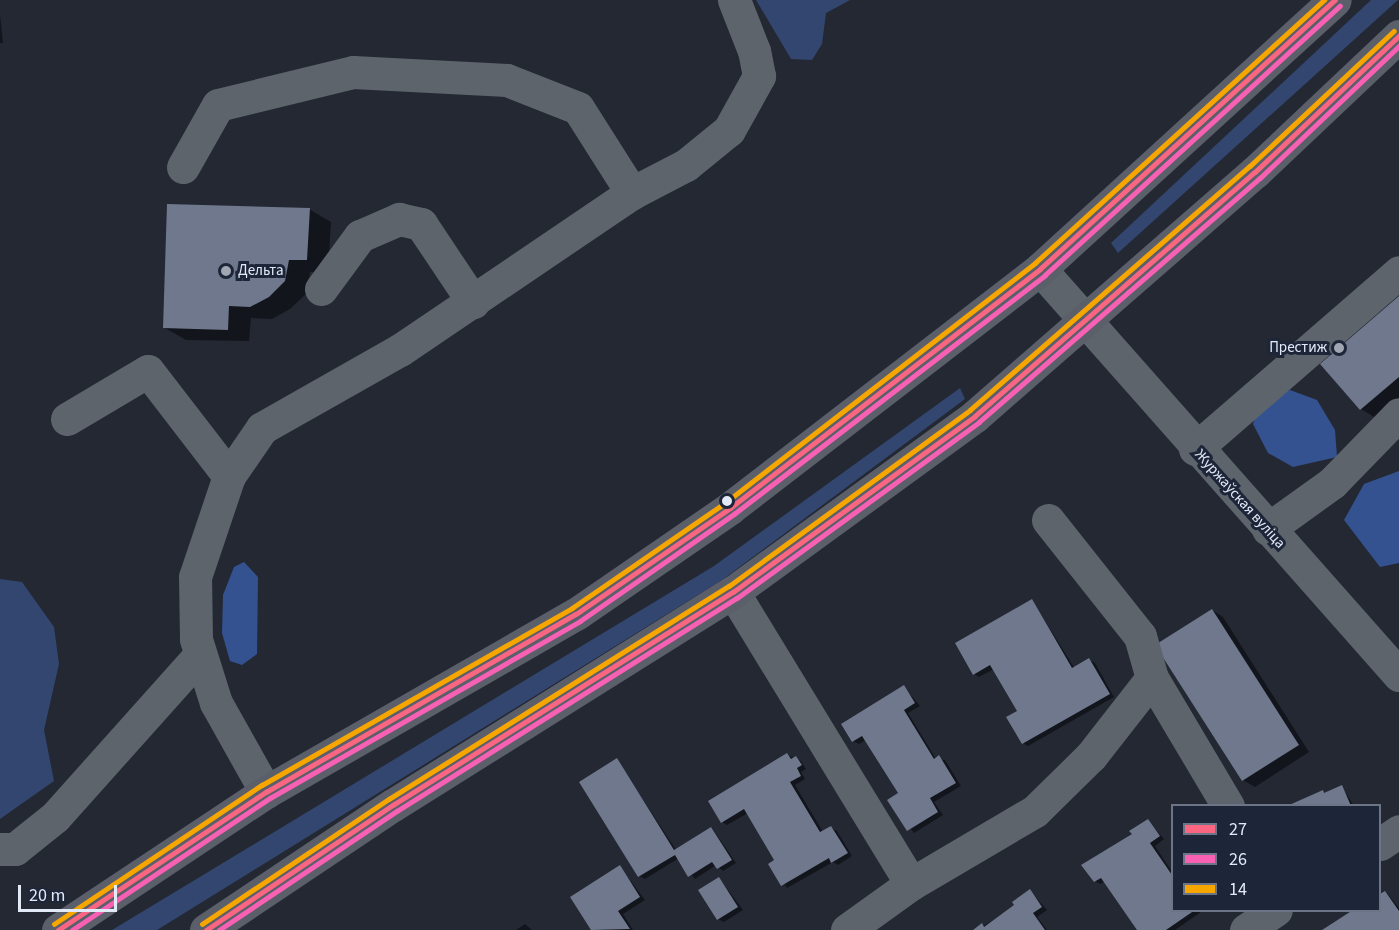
<!DOCTYPE html>
<html>
<head>
<meta charset="utf-8">
<style>
  body { margin:0 }
  #map { position:relative; width:1399px; height:930px; overflow:hidden; background:#232833; font-family:"Source Sans 3",sans-serif }
  div>[style] { position:absolute }
  .green>* { inset:0; background:#324670 }
  .forest>* { inset:0; background:#345290 }
  .shadow>* { inset:0; background:#0007 }
  .building>* { inset:0; background:#6f788d }
  .minor>* { height:33px; margin:-16.5px; padding:0 16.5px; transform-origin:16.5px; border-radius:16.5px; background:#5e646c }
  .major>* { height:33px; margin:-16.5px; padding:0 16.5px; transform-origin:16.5px; border-radius:16.5px; background:#5a5f6a }
  .bus-1>* { height:4.5px; margin:-2.25px; padding:0 2.25px; transform-origin:2.25px; border-radius:2.25px; background:#fa6682 }
  .bus-2>* { height:4.5px; margin:-2.25px; padding:0 2.25px; transform-origin:2.25px; border-radius:2.25px; background:#f860b3 }
  .bus-3>* { height:4.5px; margin:-2.25px; padding:0 2.25px; transform-origin:2.25px; border-radius:2.25px; background:#f7a600 }
  .dots>* { width:16px; height:16px; translate:-50% -50%; box-sizing:border-box; border:3px solid #1d2639; border-radius:50% }
  span { translate:-50% -50%; white-space:nowrap; text-align:center; line-height:1.15; -webkit-text-stroke:6px #1d2639; paint-order:stroke }
  .poi-label { font-size:15px; color:#e3eaf7 }
  .left { translate:0 -50%; text-align:left }
  .right { translate:-100% -50%; text-align:right }
  .street-label { font-size:15px; color:#e3eaf7 }
  .legend { position:absolute; left:1171px; top:804px; width:210px; height:108px; box-sizing:border-box; background:#1d2639; border:2px solid #6c7485; margin:0; padding:8px 10px; list-style:none; font-size:18px; color:#e3eaf7 }
  .legend li { display:flex; align-items:center; gap:12px; height:30px }
  .legend b { width:30px; border:2px solid #6c7485 }
  .scale { position:absolute; left:18px; top:885px; width:99px; height:27px; box-sizing:border-box; border:3px solid #e3eaf7; border-top:0; padding-left:8px; font-size:18px; line-height:21px; white-space:nowrap; color:#e3eaf7; -webkit-text-stroke:4px #1d2639; paint-order:stroke }
</style>
</head>
<body>
<div id="map">
  <div class="green">
    <div style="clip-path:polygon(756px 0,850px 0,826px 13px,822px 44px,812px 60px,791px 59px)"></div>
    <div style="clip-path:polygon(1371px 0,1398px 0,1118px 253px,1111px 243px)"></div>
    <div style="clip-path:polygon(960px 388px,965px 399px,722px 580px,157px 930px,112px 930px,714px 566px)"></div>
    <div style="clip-path:polygon(0 579px,22px 582px,54px 627px,59px 664px,44px 730px,54px 781px,0 819px)"></div>
  </div>
  <div class="forest">
    <div style="clip-path:polygon(1290px 390px,1317px 400px,1335px 430px,1337px 457px,1293px 467px,1268px 453px,1253px 424px,1260px 402px)"></div>
    <div style="clip-path:polygon(1399px 471px,1399px 563px,1380px 567px,1344px 520px,1364px 484px)"></div>
    <div style="clip-path:polygon(244px 562px,258px 577px,257px 654px,242px 665px,230px 661px,222px 633px,223px 595px,234px 567px)"></div>
  </div>
  <div class="shadow">
    <div style="clip-path:polygon(0 15px,3px 43px,0 43px)"></div>
    <div style="clip-path:polygon(309px 209px,331px 222px,328px 272px,310px 272px,306px 294px,290px 309px,272px 319px,251px 318px,249px 341px,186px 340px,165px 328px)"></div>
    <div style="clip-path:polygon(1399px 298px,1399px 417px,1389px 426px,1361px 409px,1322px 364px)"></div>
    <div style="clip-path:polygon(1032px 600px,1075px 669px,1089px 660px,1095px 663px,1114px 697px,1028px 746px,1023px 743px,1019px 711px,994px 669px,979px 677px,974px 674px)"></div>
    <div style="clip-path:polygon(1212px 610px,1223px 617px,1309px 752px,1255px 787px,1243px 780px,1157px 645px)"></div>
    <div style="clip-path:polygon(904px 687px,920px 706px,908px 713px,936px 759px,945px 760px,961px 786px,934px 802px,943px 815px,914px 833px,889px 800px,900px 793px,866px 740px,859px 744px,853px 741px)"></div>
    <div style="clip-path:polygon(787px 755px,801px 761px,806px 769px,801px 772px,805px 779px,795px 785px,823px 832px,831px 828px,837px 831px,852px 856px,838px 865px,833px 862px,787px 888px,770px 864px,776px 860px,748px 813px,727px 825px,722px 822px)"></div>
    <div style="clip-path:polygon(617px 760px,676px 850px,712px 828px,736px 863px,723px 871px,716px 865px,695px 879px,679px 858px,645px 879px,639px 876px,581px 782px)"></div>
    <div style="clip-path:polygon(1342px 787px,1354px 806px,1292px 806px)"></div>
    <div style="clip-path:polygon(1148px 821px,1164px 839px,1155px 846px,1172px 872px,1172px 910px,1204px 910px,1175px 930px,1139px 930px,1105px 881px,1100px 884px,1095px 881px,1083px 865px,1099px 854px,1103px 856px)"></div>
    <div style="clip-path:polygon(620px 867px,645px 900px,623px 914px,633px 930px,593px 930px,572px 897px)"></div>
    <div style="clip-path:polygon(719px 878px,743px 910px,724px 922px,718px 919px)"></div>
    <div style="clip-path:polygon(1030px 891px,1047px 910px,1037px 917px,1047px 930px,977px 930px,1016px 906px)"></div>
    <div style="clip-path:polygon(1386px 892px,1399px 908px,1399px 930px,1324px 930px,1380px 910px,1380px 896px)"></div>
    <div style="clip-path:polygon(525px 924px,532px 930px,516px 930px)"></div>
  </div>
  <div class="building">
    <div style="clip-path:polygon(167px 204px,310px 208px,307px 260px,289px 260px,285px 281px,269px 297px,250px 307px,229px 306px,228px 330px,163px 328px)"></div>
    <div style="clip-path:polygon(1399px 296px,1399px 377px,1360px 410px,1320px 364px)"></div>
    <div style="clip-path:polygon(1032px 599px,1072px 668px,1089px 658px,1110px 694px,1022px 744px,1006px 717px,1017px 711px,990px 665px,973px 675px,955px 643px)"></div>
    <div style="clip-path:polygon(1212px 609px,1299px 745px,1242px 781px,1155px 645px)"></div>
    <div style="clip-path:polygon(904px 685px,915px 703px,904px 710px,934px 759px,939px 755px,956px 783px,930px 798px,938px 812px,907px 831px,887px 800px,898px 793px,862px 736px,852px 742px,841px 724px)"></div>
    <div style="clip-path:polygon(787px 753px,791px 759px,796px 756px,802px 765px,797px 768px,801px 776px,790px 782px,820px 832px,831px 826px,848px 853px,831px 863px,829px 858px,781px 886px,768px 864px,774px 860px,744px 809px,721px 823px,708px 801px)"></div>
    <div style="clip-path:polygon(617px 758px,674px 850px,711px 827px,732px 860px,717px 869px,712px 862px,688px 877px,675px 855px,638px 877px,579px 782px)"></div>
    <div style="clip-path:polygon(1342px 785px,1351px 806px,1287px 806px,1323px 790px,1324px 793px)"></div>
    <div style="clip-path:polygon(1148px 819px,1160px 836px,1150px 843px,1172px 875px,1172px 910px,1195px 910px,1166px 930px,1137px 930px,1101px 878px,1094px 882px,1081px 865px,1132px 834px,1129px 831px)"></div>
    <div style="clip-path:polygon(620px 865px,640px 897px,618px 911px,630px 929px,591px 930px,570px 897px)"></div>
    <div style="clip-path:polygon(719px 877px,738px 907px,717px 920px,698px 890px)"></div>
    <div style="clip-path:polygon(1030px 889px,1042px 907px,1033px 913px,1045px 930px,973px 930px,982px 923px,984px 927px,1014px 905px,1012px 902px)"></div>
    <div style="clip-path:polygon(1385px 891px,1399px 911px,1399px 930px,1322px 930px,1353px 910px,1380px 910px,1380px 894px)"></div>
  </div>
  <div class="minor">
    <div style="left:183px;top:167px;width:71px;rotate:-60.6deg"></div>
    <div style="left:218px;top:105px;width:139px;rotate:-13.7deg"></div>
    <div style="left:353px;top:72px;width:154px;rotate:3deg"></div>
    <div style="left:507px;top:80px;width:76px;rotate:21.5deg"></div>
    <div style="left:578px;top:108px;width:101px;rotate:57.6deg"></div>
    <div style="left:1040px;top:269px;width:542px;rotate:48.52deg"></div>
    <div style="left:321px;top:289px;width:66px;rotate:-53.7deg"></div>
    <div style="left:360px;top:236px;width:43px;rotate:-23.6deg"></div>
    <div style="left:399px;top:219px;width:23px;rotate:13deg"></div>
    <div style="left:421px;top:224px;width:94px;rotate:56.3deg"></div>
    <div style="left:67px;top:419px;width:94px;rotate:-30.7deg"></div>
    <div style="left:148px;top:371px;width:133px;rotate:52.4deg"></div>
    <div style="left:1195px;top:449px;width:270px;rotate:-40.9deg"></div>
    <div style="left:1048px;top:520px;width:148px;rotate:51.6deg"></div>
    <div style="left:1140px;top:636px;width:44px;rotate:74.1deg"></div>
    <div style="left:1152px;top:678px;width:149px;rotate:59.3deg"></div>
    <div style="left:1268px;top:529px;width:79px;rotate:-35.7deg"></div>
    <div style="left:1332px;top:483px;width:96px;rotate:-45.8deg"></div>
    <div style="left:733px;top:592px;width:342px;rotate:58.6deg"></div>
    <div style="left:266px;top:792px;width:102px;rotate:-119.3deg"></div>
    <div style="left:216px;top:703px;width:67px;rotate:-107.4deg"></div>
    <div style="left:196px;top:639px;width:62px;rotate:-90.9deg"></div>
    <div style="left:195px;top:577px;width:107px;rotate:-71.4deg"></div>
    <div style="left:229px;top:476px;width:58px;rotate:-55.5deg"></div>
    <div style="left:262px;top:428px;width:159px;rotate:-29.5deg"></div>
    <div style="left:400px;top:350px;width:280px;rotate:-34.1deg"></div>
    <div style="left:632px;top:193px;width:61px;rotate:-27.4deg"></div>
    <div style="left:686px;top:165px;width:55px;rotate:-39.1deg"></div>
    <div style="left:729px;top:130px;width:62px;rotate:-60.9deg"></div>
    <div style="left:759px;top:76px;width:25px;rotate:-101deg"></div>
    <div style="left:754px;top:51px;width:55px;rotate:-111.4deg"></div>
    <div style="left:1380px;top:844px;width:23px;rotate:-34deg"></div>
    <div style="left:0;top:849px;width:15px"></div>
    <div style="left:15px;top:849px;width:51px;rotate:-38.7deg"></div>
    <div style="left:55px;top:817px;width:216px;rotate:-48.2deg"></div>
    <div style="left:847px;top:930px;width:79px;rotate:-35.7deg"></div>
    <div style="left:911px;top:884px;width:144px;rotate:-30.5deg"></div>
    <div style="left:1035px;top:811px;width:78px;rotate:-44.5deg"></div>
    <div style="left:1091px;top:756px;width:99px;rotate:-52deg"></div>
    <div style="left:1246px;top:930px;width:36px;rotate:-34deg"></div>
  </div>
  <div class="major">
    <div style="left:58px;top:930px;width:250px;rotate:-33.6deg"></div>
    <div style="left:266px;top:792px;width:357px;rotate:-29.9deg"></div>
    <div style="left:576px;top:614px;width:187px;rotate:-34.5deg"></div>
    <div style="left:730px;top:508px;width:391px;rotate:-37.6deg"></div>
    <div style="left:1040px;top:269px;width:399px;rotate:-42.4deg"></div>
    <div style="left:206px;top:930px;width:225px;rotate:-33.8deg"></div>
    <div style="left:393px;top:805px;width:401px;rotate:-32.1deg"></div>
    <div style="left:733px;top:592px;width:299px;rotate:-36deg"></div>
    <div style="left:975px;top:416px;width:371px;rotate:-41.1deg"></div>
    <div style="left:1255px;top:172px;width:198px;rotate:-43.4deg"></div>
  </div>
  <div class="bus-1">
    <div style="left:58px;top:930px;width:250px;rotate:-33.6deg"></div>
    <div style="left:266px;top:792px;width:357px;rotate:-29.9deg"></div>
    <div style="left:576px;top:614px;width:187px;rotate:-34.5deg"></div>
    <div style="left:730px;top:508px;width:391px;rotate:-37.6deg"></div>
    <div style="left:1040px;top:269px;width:399px;rotate:-42.4deg"></div>
    <div style="left:206px;top:930px;width:225px;rotate:-33.8deg"></div>
    <div style="left:393px;top:805px;width:401px;rotate:-32.1deg"></div>
    <div style="left:733px;top:592px;width:299px;rotate:-36deg"></div>
    <div style="left:975px;top:416px;width:371px;rotate:-41.1deg"></div>
    <div style="left:1255px;top:172px;width:198px;rotate:-43.4deg"></div>
  </div>
  <div class="bus-2">
    <div style="left:72px;top:930px;width:238px;rotate:-33.7deg"></div>
    <div style="left:270px;top:798px;width:357px;rotate:-29.7deg"></div>
    <div style="left:580px;top:621px;width:188px;rotate:-34.8deg"></div>
    <div style="left:734px;top:514px;width:392px;rotate:-37.5deg"></div>
    <div style="left:1045px;top:275px;width:399px;rotate:-42.4deg"></div>
    <div style="left:219px;top:930px;width:214px;rotate:-33.8deg"></div>
    <div style="left:397px;top:811px;width:401px;rotate:-32.1deg"></div>
    <div style="left:737px;top:598px;width:299px;rotate:-36deg"></div>
    <div style="left:979px;top:422px;width:372px;rotate:-41deg"></div>
    <div style="left:1260px;top:178px;width:192px;rotate:-43.5deg"></div>
  </div>
  <div class="bus-3">
    <div style="left:54px;top:924px;width:250px;rotate:-33.8deg"></div>
    <div style="left:262px;top:785px;width:357px;rotate:-29.7deg"></div>
    <div style="left:572px;top:608px;width:187px;rotate:-34.5deg"></div>
    <div style="left:726px;top:502px;width:391px;rotate:-37.7deg"></div>
    <div style="left:1035px;top:263px;width:391px;rotate:-42.3deg"></div>
    <div style="left:202px;top:924px;width:225px;rotate:-33.8deg"></div>
    <div style="left:389px;top:799px;width:401px;rotate:-32.1deg"></div>
    <div style="left:729px;top:586px;width:298px;rotate:-36.1deg"></div>
    <div style="left:970px;top:410px;width:371px;rotate:-41.1deg"></div>
    <div style="left:1250px;top:166px;width:197px;rotate:-43.2deg"></div>
  </div>
  <div class="dots">
    <div style="left:226px;top:271px;background:#a0a6b2"></div>
    <div style="left:1339px;top:348px;background:#a0a6b2"></div>
    <div style="left:727px;top:501px;background:#e3eaf7"></div>
  </div>
  <div class="poi-label">
    <span class="left" style="left:238px;top:271px">Дельта</span>
    <span class="right" style="left:1327px;top:348px">Престиж</span>
  </div>
  <div class="street-label">
    <span style="left:1240px;top:499px;rotate:48deg">Журжаўская вуліца</span>
  </div>
  <ul class="legend">
  <li><b style="height:8px;background:#fa6682"></b>27</li>
  <li><b style="height:8px;background:#f860b3"></b>26</li>
  <li><b style="height:8px;background:#f7a600"></b>14</li>
  </ul>
  <div class="scale">20 m</div>
</div>
</body>
</html>
